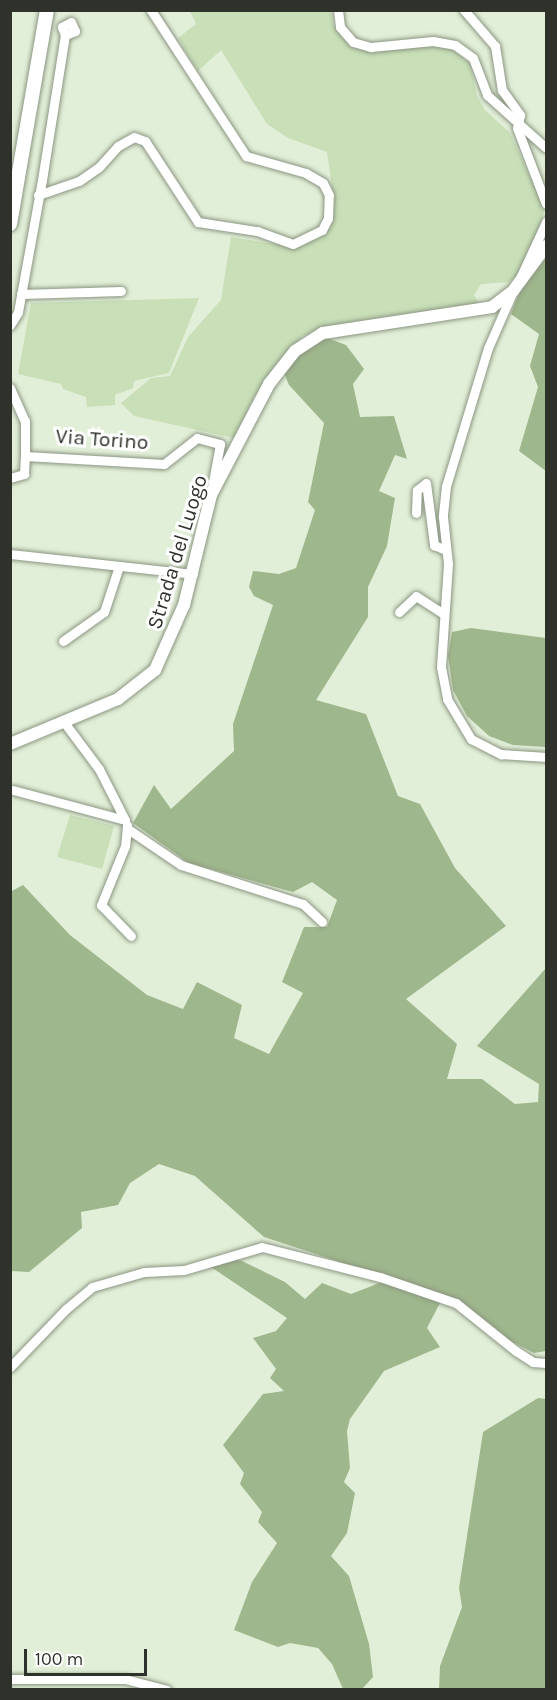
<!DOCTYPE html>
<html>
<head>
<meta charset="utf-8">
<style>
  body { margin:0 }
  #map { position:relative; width:557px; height:1700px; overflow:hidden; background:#e2efd8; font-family:Karla,sans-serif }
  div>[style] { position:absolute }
  .green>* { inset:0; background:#c8dfb7 }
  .forest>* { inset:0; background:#9fb78c }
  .roads { filter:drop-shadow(0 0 2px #8b9682) drop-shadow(0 0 2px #8b9682) }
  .street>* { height:9px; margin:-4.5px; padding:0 4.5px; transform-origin:4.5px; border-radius:4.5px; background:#fff }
  .secondary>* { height:12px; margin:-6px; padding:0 6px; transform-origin:6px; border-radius:6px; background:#fff }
  .primary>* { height:14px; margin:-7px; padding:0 7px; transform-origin:7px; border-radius:7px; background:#fff }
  span { translate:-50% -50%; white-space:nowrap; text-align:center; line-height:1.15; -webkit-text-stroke:6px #fff; paint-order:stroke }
  .street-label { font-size:21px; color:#2e322a }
  .frame { position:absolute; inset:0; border:12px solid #2e322a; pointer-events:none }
  .scale { position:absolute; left:24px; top:1649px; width:123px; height:27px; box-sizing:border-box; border:3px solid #2e322a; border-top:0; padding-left:8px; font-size:18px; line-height:21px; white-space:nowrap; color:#2e322a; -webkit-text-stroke:4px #fff; paint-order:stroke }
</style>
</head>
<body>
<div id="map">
  <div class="green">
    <div style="clip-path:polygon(190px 11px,331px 11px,333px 24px,343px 38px,373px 52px,436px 45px,450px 48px,470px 64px,477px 96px,485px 110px,510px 133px,545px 210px,535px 240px,517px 275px,509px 282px,481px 284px,474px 295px,482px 309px,322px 329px,302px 336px,254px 397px,234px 438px,134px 416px,121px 403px,151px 378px,170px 376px,188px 337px,221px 300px,231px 237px,298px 248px,323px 233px,332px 219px,334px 200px,327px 152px,288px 138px,267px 124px,221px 50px,198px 71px,178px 38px,196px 24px)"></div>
    <div style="clip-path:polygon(199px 298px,169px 373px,134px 381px,133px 388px,115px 395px,115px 405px,87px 407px,86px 397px,63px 389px,61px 384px,18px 374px,31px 303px)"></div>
    <div style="clip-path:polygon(70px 815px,114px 826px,102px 869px,57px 857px)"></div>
  </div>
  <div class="forest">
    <div style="clip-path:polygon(546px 258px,546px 471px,519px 451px,538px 387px,530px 366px,539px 334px,511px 314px,520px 291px)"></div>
    <div style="clip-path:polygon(322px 336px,346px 345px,364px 369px,353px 384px,360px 417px,394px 416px,407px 459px,395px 455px,379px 491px,395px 498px,387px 546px,368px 587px,368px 617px,316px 700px,366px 714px,398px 796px,420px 804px,455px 868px,506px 926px,406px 999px,457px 1044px,447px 1079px,482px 1079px,515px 1104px,538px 1102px,539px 1084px,477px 1046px,546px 968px,546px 1351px,534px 1353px,501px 1336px,442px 1299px,427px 1328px,440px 1347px,384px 1371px,350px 1419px,347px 1431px,350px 1468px,344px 1482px,355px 1493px,347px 1533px,331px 1556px,349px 1576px,369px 1644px,373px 1677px,362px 1689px,343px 1689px,332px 1664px,318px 1648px,290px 1643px,278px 1647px,234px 1630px,252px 1582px,277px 1543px,258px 1522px,262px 1512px,240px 1484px,244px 1473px,223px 1445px,263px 1394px,284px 1391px,270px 1378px,276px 1369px,253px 1338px,276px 1331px,287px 1318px,211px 1267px,231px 1258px,242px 1261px,285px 1282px,305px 1299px,322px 1283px,351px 1294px,382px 1282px,377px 1274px,264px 1237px,195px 1176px,159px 1164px,130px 1183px,118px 1205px,81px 1212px,82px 1228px,29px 1272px,11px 1271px,10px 892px,23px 885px,70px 935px,147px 995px,183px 1009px,197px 982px,242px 1005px,234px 1038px,269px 1054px,303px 993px,282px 982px,304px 927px,327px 927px,337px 900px,312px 882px,293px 892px,189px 863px,133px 823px,154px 785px,171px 809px,234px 751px,233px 724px,273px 605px,254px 596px,249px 587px,253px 571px,279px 574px,296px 568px,315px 510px,308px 502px,324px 423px,289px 385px,284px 373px,297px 353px)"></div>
    <div style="clip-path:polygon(471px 628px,546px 638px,546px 747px,513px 745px,489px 736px,467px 716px,453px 690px,448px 656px,452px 632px)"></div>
    <div style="clip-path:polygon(538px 1398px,546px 1399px,546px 1686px,543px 1690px,439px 1689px,440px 1666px,462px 1607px,459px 1588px,483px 1432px)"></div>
  </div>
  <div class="roads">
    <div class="street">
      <div style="left:338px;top:10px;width:17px;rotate:83deg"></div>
      <div style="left:340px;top:27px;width:20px;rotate:49deg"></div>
      <div style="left:353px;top:42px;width:19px;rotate:16deg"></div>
      <div style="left:371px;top:47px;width:62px;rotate:-5.5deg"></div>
      <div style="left:433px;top:41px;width:22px;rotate:10deg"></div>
      <div style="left:455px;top:45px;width:22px;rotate:36deg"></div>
      <div style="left:473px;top:58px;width:40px;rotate:69deg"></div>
      <div style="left:487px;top:95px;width:79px;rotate:41.9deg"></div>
      <div style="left:464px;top:10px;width:48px;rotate:49.3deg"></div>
      <div style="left:495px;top:46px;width:45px;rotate:81deg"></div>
      <div style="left:502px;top:90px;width:31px;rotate:54deg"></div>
      <div style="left:520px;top:115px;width:13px;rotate:103deg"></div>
      <div style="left:517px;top:128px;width:81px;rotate:69.1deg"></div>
      <div style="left:38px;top:195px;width:43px;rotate:-18.9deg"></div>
      <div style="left:79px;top:181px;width:24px;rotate:-35deg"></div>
      <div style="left:99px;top:167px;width:28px;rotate:-48deg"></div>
      <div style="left:118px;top:146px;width:18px;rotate:-29deg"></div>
      <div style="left:134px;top:137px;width:12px;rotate:20deg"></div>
      <div style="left:145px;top:141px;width:97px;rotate:56.8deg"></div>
      <div style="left:198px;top:222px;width:60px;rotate:8.7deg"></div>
      <div style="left:257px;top:231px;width:38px;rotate:20deg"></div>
      <div style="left:293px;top:244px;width:32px;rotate:-26deg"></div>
      <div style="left:322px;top:230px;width:13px;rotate:-63deg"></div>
      <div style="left:328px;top:218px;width:23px;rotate:-88deg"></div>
      <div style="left:329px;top:195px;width:13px;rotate:-117deg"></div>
      <div style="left:323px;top:183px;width:20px;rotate:-150deg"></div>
      <div style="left:306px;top:173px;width:62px;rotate:-164.2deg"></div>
      <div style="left:246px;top:156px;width:174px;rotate:-123.1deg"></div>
      <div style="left:521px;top:276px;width:60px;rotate:-65.2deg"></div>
      <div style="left:513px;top:291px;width:62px;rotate:113.7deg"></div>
      <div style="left:488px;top:348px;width:144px;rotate:106.9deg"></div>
      <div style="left:446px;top:486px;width:31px;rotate:96deg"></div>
      <div style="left:443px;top:517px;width:47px;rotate:83.9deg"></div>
      <div style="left:448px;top:564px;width:103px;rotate:93.9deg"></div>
      <div style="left:441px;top:667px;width:33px;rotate:79deg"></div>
      <div style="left:447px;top:699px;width:47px;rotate:59deg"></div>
      <div style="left:471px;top:739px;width:34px;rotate:27deg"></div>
      <div style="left:501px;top:754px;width:45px;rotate:3.8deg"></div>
      <div style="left:21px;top:294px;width:100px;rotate:-1.7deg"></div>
      <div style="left:10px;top:325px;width:15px;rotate:-58deg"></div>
      <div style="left:18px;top:312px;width:134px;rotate:-79.7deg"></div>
      <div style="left:42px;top:180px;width:147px;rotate:-81deg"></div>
      <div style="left:65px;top:35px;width:9px;rotate:-111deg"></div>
      <div style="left:62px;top:27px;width:10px;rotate:-29deg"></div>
      <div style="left:71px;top:22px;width:10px;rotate:66deg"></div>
      <div style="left:75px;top:31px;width:11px;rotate:158deg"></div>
      <div style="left:10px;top:388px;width:36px;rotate:66deg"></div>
      <div style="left:25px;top:421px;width:35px;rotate:90deg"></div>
      <div style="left:25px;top:456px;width:139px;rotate:3.3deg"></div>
      <div style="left:164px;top:464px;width:42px;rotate:-38.2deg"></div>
      <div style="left:197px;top:438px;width:24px;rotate:15deg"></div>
      <div style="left:220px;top:444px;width:44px;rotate:100.5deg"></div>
      <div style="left:10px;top:478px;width:15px;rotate:-16deg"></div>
      <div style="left:24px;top:474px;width:18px;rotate:-87deg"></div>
      <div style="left:416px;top:513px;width:23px;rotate:-88deg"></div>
      <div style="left:417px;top:490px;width:11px;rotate:-38deg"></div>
      <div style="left:426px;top:483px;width:63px;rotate:82.6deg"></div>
      <div style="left:434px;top:545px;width:13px;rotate:23deg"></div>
      <div style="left:10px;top:554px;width:184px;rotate:6.2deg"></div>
      <div style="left:399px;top:612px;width:23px;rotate:-43deg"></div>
      <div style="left:416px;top:596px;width:33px;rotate:33deg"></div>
      <div style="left:63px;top:641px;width:50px;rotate:-35.3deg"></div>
      <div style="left:104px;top:612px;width:48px;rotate:-71.9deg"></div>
      <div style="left:13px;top:790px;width:116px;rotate:15deg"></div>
      <div style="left:125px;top:820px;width:57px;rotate:-117deg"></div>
      <div style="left:99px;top:769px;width:59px;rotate:-126.7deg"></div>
      <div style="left:127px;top:825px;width:21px;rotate:95deg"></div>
      <div style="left:125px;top:846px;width:64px;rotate:112.1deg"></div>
      <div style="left:101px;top:905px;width:43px;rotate:45.9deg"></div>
      <div style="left:128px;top:829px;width:64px;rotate:34.2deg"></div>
      <div style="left:181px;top:865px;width:128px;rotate:17.7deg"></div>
      <div style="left:303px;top:904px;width:26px;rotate:43deg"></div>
      <div style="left:10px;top:1367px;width:81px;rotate:-46deg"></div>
      <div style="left:66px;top:1309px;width:34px;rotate:-40deg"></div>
      <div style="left:92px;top:1287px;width:54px;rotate:-16.1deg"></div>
      <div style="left:144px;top:1272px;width:40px;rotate:-2.9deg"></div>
      <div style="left:184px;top:1270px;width:81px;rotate:-16.4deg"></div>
      <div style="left:262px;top:1247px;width:122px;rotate:14.3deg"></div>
      <div style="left:380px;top:1277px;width:80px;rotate:18.9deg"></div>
      <div style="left:456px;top:1303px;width:77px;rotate:38.7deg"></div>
      <div style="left:516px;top:1351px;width:20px;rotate:33deg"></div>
      <div style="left:533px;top:1362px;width:13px;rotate:4deg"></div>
      <div style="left:10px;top:1679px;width:115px"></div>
      <div style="left:125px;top:1679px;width:43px;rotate:14.7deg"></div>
    </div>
    <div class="secondary">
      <div style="left:10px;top:744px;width:117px;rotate:-22.6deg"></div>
      <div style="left:118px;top:699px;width:47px;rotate:-38.1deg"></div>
      <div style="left:155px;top:670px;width:71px;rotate:-66deg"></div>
      <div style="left:184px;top:605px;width:113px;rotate:-76.2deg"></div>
      <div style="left:211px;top:495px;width:125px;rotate:-62.4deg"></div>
      <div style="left:269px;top:384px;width:42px;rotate:-51.8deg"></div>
      <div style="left:295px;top:351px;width:33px;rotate:-33deg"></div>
      <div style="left:323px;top:333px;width:171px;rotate:-8.7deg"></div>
      <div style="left:492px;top:307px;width:26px;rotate:-37deg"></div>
      <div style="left:513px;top:291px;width:56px;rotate:-53.7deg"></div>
    </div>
    <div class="primary">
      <div style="left:10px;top:224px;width:217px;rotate:-80.2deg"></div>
    </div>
  </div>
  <div class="street-label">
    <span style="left:102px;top:439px;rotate:4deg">Via Torino</span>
    <span style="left:177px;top:552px;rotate:-73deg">Strada del Luogo</span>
  </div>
  <div class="frame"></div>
  <div class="scale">100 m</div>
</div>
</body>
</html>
